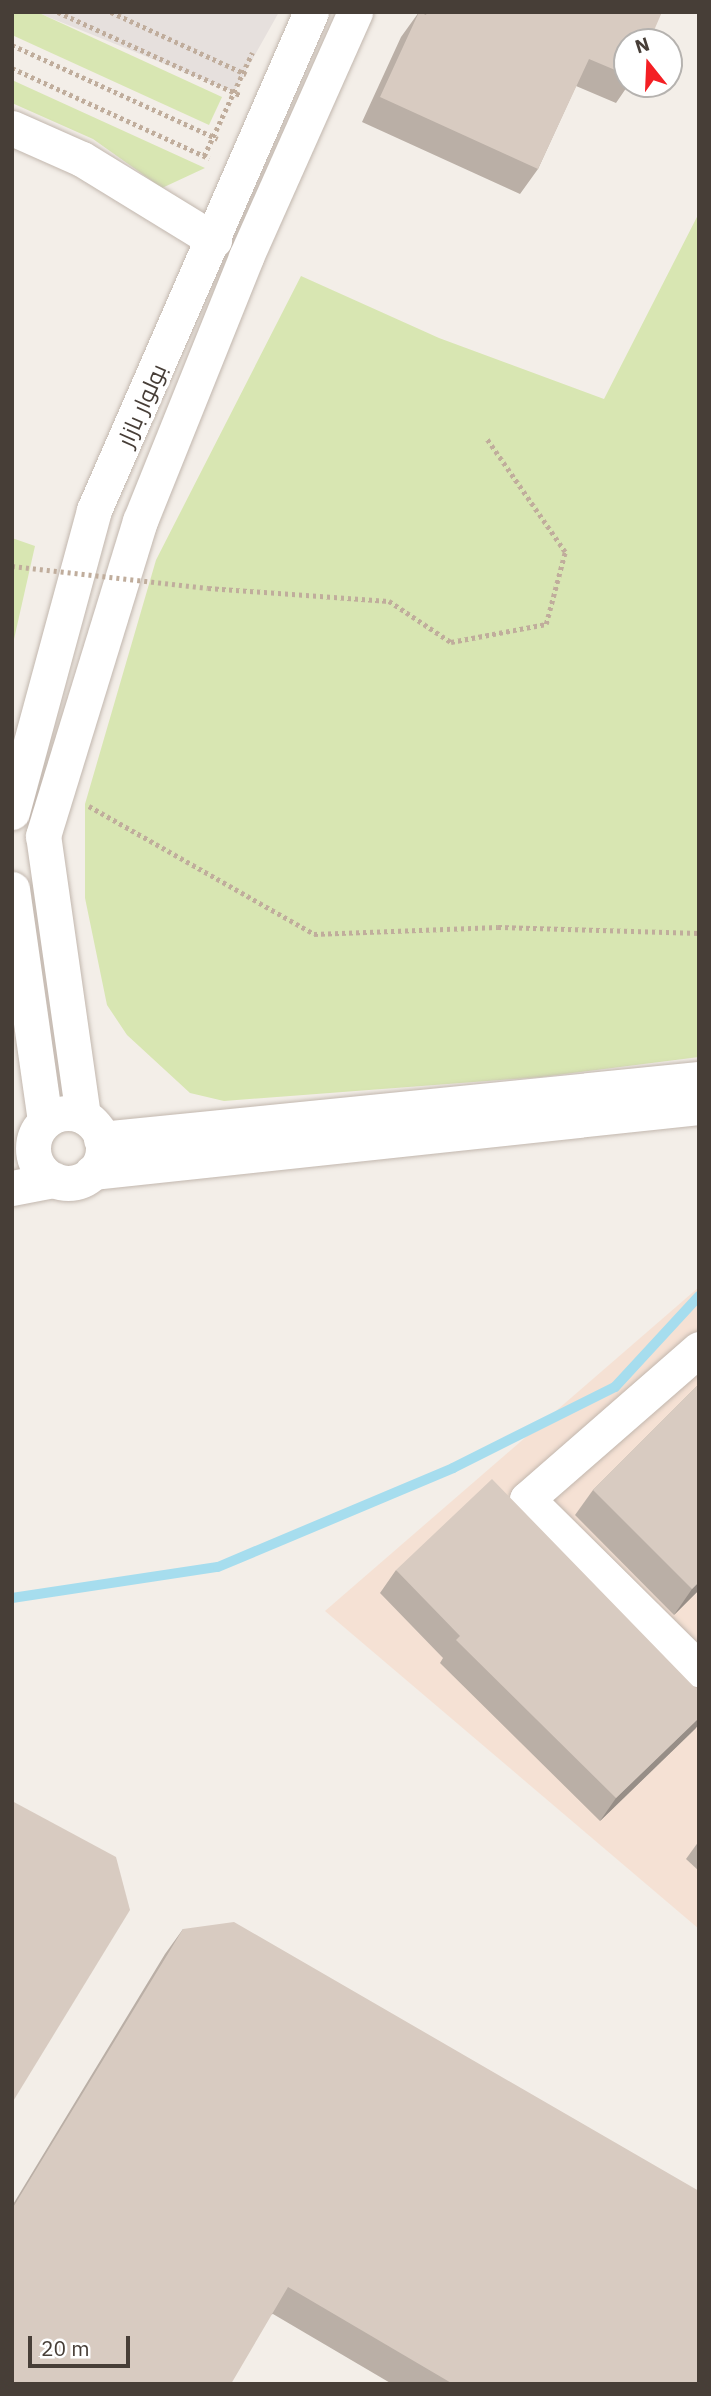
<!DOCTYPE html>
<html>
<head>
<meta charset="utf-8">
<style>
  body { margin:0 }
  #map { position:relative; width:711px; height:2396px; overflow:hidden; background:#f3eee8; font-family:"IBM Plex Sans",Cairo,sans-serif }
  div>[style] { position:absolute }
  .commercial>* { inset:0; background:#f5e1d4 }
  .industrial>* { inset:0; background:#e6e0dd }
  .green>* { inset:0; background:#d8e6b2 }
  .stream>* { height:10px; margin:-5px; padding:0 5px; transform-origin:5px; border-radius:5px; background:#a6ddee }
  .path>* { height:4.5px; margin-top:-2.25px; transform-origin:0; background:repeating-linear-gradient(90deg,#c0ad9c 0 3.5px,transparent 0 7px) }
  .roads { filter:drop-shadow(0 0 2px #c2b7ae) drop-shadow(0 0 2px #c2b7ae) }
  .minor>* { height:35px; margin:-17.5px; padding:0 17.5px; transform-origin:17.5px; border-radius:17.5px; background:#fff }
  .minor>.ring { margin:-17.5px; padding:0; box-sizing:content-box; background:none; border:35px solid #fff; border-radius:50% }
  .path-bridge>* { height:4.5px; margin-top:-2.25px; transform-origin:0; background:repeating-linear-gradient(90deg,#c0ad9c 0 3.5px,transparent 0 7px) }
  .wall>* { inset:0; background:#baafa6 }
  .shaded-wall>* { inset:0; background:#978e87 }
  .building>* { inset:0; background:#d8cbc1 }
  span { translate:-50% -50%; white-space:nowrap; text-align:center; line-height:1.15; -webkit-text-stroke:7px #fff; paint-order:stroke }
  .street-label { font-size:23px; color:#473e37 }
  .frame { position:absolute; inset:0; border:14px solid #473e37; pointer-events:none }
  .north { position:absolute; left:613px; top:28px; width:70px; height:70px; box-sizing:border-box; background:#fff; border:2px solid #b5b2af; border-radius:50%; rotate:342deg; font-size:19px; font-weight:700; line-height:28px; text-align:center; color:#473e37 }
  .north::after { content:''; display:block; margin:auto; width:24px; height:32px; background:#f41f24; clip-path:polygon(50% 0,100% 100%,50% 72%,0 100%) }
  .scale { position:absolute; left:28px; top:2336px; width:102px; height:32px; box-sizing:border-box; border:4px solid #473e37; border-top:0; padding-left:9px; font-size:21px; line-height:24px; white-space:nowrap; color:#473e37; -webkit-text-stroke:5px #fff; paint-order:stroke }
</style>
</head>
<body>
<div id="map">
  <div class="commercial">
    <div style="clip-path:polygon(699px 1287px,699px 1929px,325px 1611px)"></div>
  </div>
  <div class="industrial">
    <div style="clip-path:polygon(36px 12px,279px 12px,234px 92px)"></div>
  </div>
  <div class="green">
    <div style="clip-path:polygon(12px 12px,37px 12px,222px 97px,209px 125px,12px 35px)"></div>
    <div style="clip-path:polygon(12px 80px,205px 168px,162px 188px,93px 139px,12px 103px)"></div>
    <div style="clip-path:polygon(699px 213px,699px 1057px,541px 1077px,224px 1101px,190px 1093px,127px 1035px,107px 1005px,85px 898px,85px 804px,156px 560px,301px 276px,439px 338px,604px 399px)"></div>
    <div style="clip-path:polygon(12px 538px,35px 546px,12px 648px)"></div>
  </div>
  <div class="stream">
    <div style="left:12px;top:1598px;width:208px;rotate:-8.6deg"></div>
    <div style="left:218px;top:1567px;width:255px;rotate:-22.8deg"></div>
    <div style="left:453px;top:1468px;width:181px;rotate:-26.6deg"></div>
    <div style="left:615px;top:1387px;width:124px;rotate:-47.3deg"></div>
  </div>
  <div class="path">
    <div style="left:58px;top:12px;width:200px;rotate:24.5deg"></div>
    <div style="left:111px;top:12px;width:149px;rotate:24.7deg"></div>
    <div style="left:12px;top:45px;width:226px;rotate:24.5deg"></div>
    <div style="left:12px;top:68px;width:217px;rotate:24.6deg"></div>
    <div style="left:204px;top:156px;width:114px;rotate:-65deg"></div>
    <div style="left:208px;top:588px;width:181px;rotate:4.1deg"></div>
    <div style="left:389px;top:601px;width:74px;rotate:33.5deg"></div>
    <div style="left:451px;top:642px;width:97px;rotate:-10.7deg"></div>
    <div style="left:546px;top:624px;width:74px;rotate:-75.2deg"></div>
    <div style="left:565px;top:552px;width:139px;rotate:-124.7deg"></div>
    <div style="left:89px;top:806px;width:259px;rotate:29.6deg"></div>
    <div style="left:314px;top:934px;width:184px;rotate:-2.2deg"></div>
    <div style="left:498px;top:927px;width:201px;rotate:1.7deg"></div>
  </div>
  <div class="roads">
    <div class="minor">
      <div style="left:12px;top:128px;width:77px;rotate:23.9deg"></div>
      <div style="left:82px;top:159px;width:155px;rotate:31.5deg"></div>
      <div style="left:12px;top:812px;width:313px;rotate:-74.8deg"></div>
      <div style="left:94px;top:510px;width:543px;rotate:-66.46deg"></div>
      <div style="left:12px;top:889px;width:234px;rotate:81.9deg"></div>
      <div class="ring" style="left:33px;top:1113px;width:35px;height:35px"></div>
      <div style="left:83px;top:1116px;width:283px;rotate:-98.1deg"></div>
      <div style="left:43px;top:836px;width:330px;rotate:-72.9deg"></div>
      <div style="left:140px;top:521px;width:284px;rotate:-68.1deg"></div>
      <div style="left:246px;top:257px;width:268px;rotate:-66deg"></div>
      <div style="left:101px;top:1139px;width:601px;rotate:-5.73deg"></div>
      <div style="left:92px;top:1172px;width:610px;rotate:-6.11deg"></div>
      <div style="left:12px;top:1188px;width:43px;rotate:-10.8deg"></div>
      <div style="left:699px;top:1349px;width:228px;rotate:138.9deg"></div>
      <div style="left:527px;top:1499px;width:242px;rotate:44.7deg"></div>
    </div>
  </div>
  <div class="path-bridge">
    <div style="left:12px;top:566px;width:197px;rotate:6.4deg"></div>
  </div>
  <div class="wall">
    <div style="clip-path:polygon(419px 12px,421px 13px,662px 12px,627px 42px,627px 84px,629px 84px,616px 103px,576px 86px,538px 169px,520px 194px,362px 122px,401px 37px)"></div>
    <div style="clip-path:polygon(699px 1384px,699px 1590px,674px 1615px,575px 1515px,593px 1490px)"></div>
    <div style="clip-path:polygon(396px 1570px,699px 1692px,699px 1724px,695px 1729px,600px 1821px,440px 1663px,443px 1658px,380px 1593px)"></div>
    <div style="clip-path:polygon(699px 1841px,699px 1871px,686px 1859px)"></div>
    <div style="clip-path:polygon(183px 1929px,699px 2384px,392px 2384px,273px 2314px,12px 2384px,12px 2206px,165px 1954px)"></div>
  </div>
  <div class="shaded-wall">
    <div style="clip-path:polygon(699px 1582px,699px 1590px,674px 1615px,692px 1589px)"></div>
    <div style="clip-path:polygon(699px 1718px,699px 1724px,695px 1729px,600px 1821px,616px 1798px)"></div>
  </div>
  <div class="building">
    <div style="clip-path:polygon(419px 12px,426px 15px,427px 12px,662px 12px,649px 42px,627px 42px,627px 75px,589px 59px,538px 169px,380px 97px)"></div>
    <div style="clip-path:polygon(699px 1384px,699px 1582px,692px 1589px,593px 1490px)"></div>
    <div style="clip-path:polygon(492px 1479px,699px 1692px,699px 1718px,616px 1798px,456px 1640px,460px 1636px,396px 1570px)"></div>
    <div style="clip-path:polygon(12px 1801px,116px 1857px,130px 1910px,12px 2103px)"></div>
    <div style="clip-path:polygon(234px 1922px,699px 2191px,699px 2384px,453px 2384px,288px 2287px,231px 2384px,12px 2384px,12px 2209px,183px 1929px)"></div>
  </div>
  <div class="street-label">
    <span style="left:141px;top:405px;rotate:-66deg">بولوار بازار</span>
  </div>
  <div class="frame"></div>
  <div class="north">N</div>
  <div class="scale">20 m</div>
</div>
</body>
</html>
